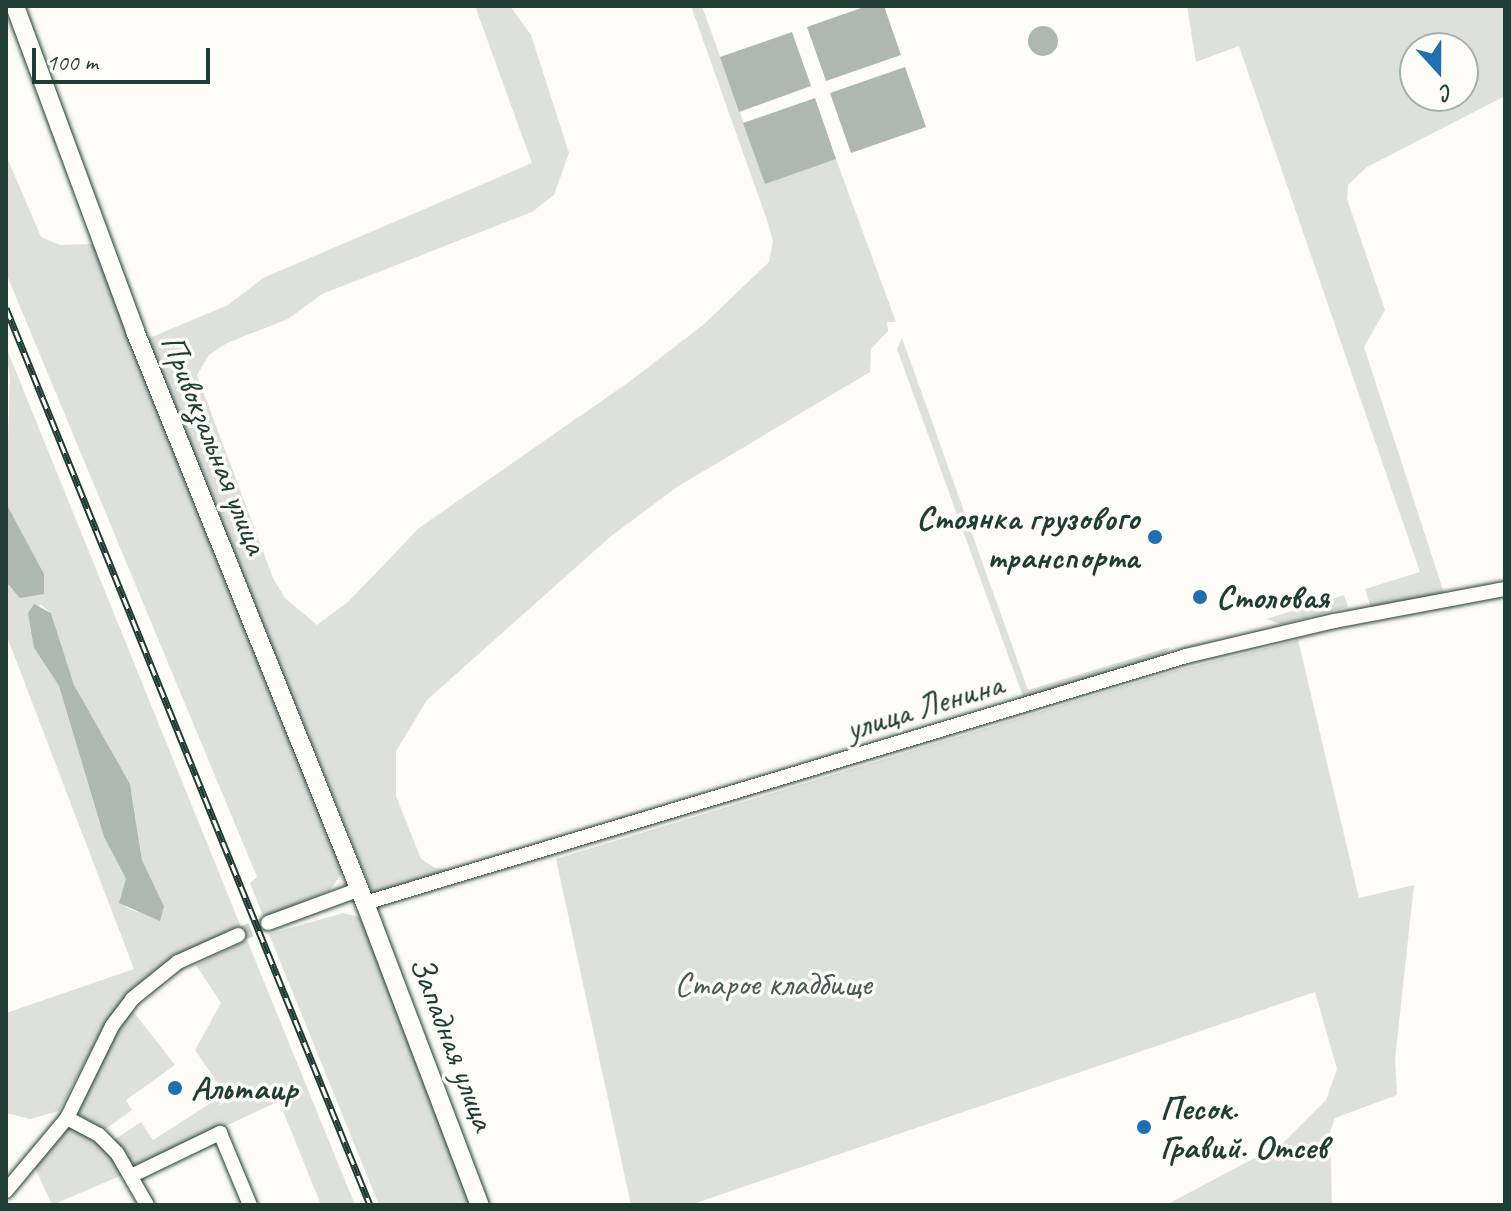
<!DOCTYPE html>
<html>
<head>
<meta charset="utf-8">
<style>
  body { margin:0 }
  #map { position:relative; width:1511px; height:1211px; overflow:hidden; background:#fdfcf7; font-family:Caveat,sans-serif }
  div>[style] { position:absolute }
  .green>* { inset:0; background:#dde0db }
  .water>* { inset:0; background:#aeb8b1 }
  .round { border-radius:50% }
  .minor-tunnel>* { height:14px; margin-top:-7px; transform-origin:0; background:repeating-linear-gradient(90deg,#d1d6d0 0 14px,transparent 0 21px) }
  .roads { filter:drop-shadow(0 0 2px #1f3d34) drop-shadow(0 0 2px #1f3d34) }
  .minor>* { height:14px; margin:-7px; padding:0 7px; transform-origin:7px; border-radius:7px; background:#fdfcf7 }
  .major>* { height:18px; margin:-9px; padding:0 9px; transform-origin:9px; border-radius:9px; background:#fdfcf7 }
  .rail>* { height:7px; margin-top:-3.5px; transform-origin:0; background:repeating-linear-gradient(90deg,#fdfcf7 0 12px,#1f3d34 0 24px); box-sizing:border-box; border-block:2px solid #1f3d34 }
  .dots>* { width:22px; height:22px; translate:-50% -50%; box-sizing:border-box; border:4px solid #fdfcf7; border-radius:50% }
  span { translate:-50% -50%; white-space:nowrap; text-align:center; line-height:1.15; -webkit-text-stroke:7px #fdfcf7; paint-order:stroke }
  .street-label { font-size:34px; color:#1f3d34 }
  .poi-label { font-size:34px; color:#1f3d34; font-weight:700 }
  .right { translate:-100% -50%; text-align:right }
  .left { translate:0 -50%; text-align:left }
  .park-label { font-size:34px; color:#455e55 }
  .frame { position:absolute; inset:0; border:8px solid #1f3d34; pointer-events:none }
  .north { position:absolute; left:1399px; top:32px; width:80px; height:80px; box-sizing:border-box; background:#fdfcf7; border:2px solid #a4b0a9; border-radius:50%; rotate:159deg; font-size:22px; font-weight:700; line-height:32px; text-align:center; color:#1f3d34 }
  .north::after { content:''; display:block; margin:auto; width:28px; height:36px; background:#1f6fb2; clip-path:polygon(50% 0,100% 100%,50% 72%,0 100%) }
  .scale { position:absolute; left:32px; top:48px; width:178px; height:36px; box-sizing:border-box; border:4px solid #1f3d34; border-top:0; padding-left:10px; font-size:24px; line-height:28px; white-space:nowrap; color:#1f3d34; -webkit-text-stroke:6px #fdfcf7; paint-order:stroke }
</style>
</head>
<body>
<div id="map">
  <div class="green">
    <div style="clip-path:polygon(475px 6px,510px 6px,531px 35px,569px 153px,554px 195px,532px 212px,322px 294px,288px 319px,227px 343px,209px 355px,197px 375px,273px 578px,285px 598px,317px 625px,349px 601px,419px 528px,629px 382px,703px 325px,769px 262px,773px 241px,768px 223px,691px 6px,702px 6px,765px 183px,836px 159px,896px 322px,887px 322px,888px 331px,871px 349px,870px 372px,677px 487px,610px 537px,427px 700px,396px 751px,396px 796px,421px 859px,435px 868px,459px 870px,373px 894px,147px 339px,228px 305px,263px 278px,532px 163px)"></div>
    <div style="clip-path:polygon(evenodd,1187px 6px,1505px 6px,1505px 96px,1367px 167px,1348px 185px,1347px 199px,1385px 310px,1364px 347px,1444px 593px,1371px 607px,1365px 589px,1420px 572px,1239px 46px,1196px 62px,1187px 6px,1415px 48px,1463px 48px,1463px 96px,1415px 96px,1415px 48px)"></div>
    <div style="clip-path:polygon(6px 155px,41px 237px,60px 245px,93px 244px,343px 872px,330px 890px,264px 918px,250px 883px,257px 877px,6px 273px)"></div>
    <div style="clip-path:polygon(902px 338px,1028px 690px,1170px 647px,1165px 655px,1024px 699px,897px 349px)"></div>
    <div style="clip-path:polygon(evenodd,6px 347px,241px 927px,164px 964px,133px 988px,106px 1022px,59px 1111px,30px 1119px,6px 1113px,6px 1013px,134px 969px,6px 634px,6px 582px,12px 590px,44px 574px,6px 503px,10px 380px,6px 347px,40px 604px,51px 613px,74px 685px,132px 794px,142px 860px,164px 906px,137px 912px,125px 907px,126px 879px,104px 837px,59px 686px,34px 648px,40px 604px)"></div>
    <div style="clip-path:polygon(1344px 595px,1348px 607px,1281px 624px,1266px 619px)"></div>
    <div style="clip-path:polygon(1298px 640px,1359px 898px,1414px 885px,1395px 1059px,1397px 1095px,1335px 1118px,1330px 1132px,1332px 1205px,1166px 1205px,1283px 1143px,1326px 1100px,1337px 1069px,1315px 992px,690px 1205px,631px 1205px,556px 859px,1174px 671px)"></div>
    <div style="clip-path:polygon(343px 913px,359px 917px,365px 925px,470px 1205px,379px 1205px,269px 934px)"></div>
    <div style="clip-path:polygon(247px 940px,355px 1205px,321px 1205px,279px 1101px,135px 1169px,114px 1140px,141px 1122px,153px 1140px,225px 1094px,195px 1050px,221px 1003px,196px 965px)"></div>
    <div style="clip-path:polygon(132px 1010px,175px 1065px,126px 1100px,132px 1110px,103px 1131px,77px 1113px,113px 1037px)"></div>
    <div style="clip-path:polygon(70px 1125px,91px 1134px,127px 1173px,52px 1205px,35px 1168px)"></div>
  </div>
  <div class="water">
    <div style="clip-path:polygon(867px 6px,884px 6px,901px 55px,826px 81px,807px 27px)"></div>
    <div class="round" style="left:1028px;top:26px;width:30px;height:30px"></div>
    <div style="clip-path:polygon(792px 32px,811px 86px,739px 112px,720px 57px)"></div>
    <div style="clip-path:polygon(905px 67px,926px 127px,851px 153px,830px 93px)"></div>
    <div style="clip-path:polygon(815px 98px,836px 159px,765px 184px,743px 123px)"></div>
    <div style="clip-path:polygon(6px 503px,44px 574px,44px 594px,20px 598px,6px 582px)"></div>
    <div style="clip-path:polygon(34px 604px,51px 613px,74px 685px,130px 784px,142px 860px,164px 906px,160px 921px,119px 903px,126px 879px,104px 837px,59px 686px,34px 648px,28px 613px)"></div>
  </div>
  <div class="minor-tunnel">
    <div style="left:238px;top:935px;width:32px;rotate:-22deg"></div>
  </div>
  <div class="roads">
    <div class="minor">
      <div style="left:365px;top:903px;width:857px;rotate:-16.74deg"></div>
      <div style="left:1186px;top:656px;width:152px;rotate:-13.3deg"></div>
      <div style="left:1334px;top:621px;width:174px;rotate:-10.6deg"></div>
      <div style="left:268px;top:923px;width:98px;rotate:-20.3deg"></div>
      <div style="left:67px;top:1118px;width:36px;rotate:28deg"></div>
      <div style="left:99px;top:1135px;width:25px;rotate:45deg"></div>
      <div style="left:117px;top:1153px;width:60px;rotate:60deg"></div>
      <div style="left:133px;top:1175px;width:97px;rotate:-25.8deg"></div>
      <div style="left:220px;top:1133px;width:78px;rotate:67.4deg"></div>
      <div style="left:6px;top:1191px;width:95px;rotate:-50.1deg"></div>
      <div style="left:67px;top:1118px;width:102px;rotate:-63.9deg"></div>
      <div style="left:112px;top:1026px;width:34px;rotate:-53deg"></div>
      <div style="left:132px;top:999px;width:59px;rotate:-38.8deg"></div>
      <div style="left:178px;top:962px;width:66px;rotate:-24.2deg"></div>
    </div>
    <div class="major">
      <div style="left:15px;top:6px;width:346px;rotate:69.7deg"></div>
      <div style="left:135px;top:331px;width:617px;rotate:68.1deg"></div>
      <div style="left:365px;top:903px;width:323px;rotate:69.2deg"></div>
    </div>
  </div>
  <div class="rail">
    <div style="left:6px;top:308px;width:968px;rotate:67.91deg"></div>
  </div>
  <div class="dots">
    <div style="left:1155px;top:537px;background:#1f6fb2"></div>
    <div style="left:1200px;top:597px;background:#1f6fb2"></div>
    <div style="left:175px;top:1088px;background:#1f6fb2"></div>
    <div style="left:1144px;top:1127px;background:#1f6fb2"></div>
  </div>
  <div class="street-label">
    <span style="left:215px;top:444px;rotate:68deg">Привокзальная улица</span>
    <span style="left:924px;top:706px;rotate:-17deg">улица Ленина</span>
    <span style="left:453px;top:1043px;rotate:69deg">Западная улица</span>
  </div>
  <div class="poi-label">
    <span class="right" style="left:1139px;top:537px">Стоянка грузового<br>транспорта</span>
    <span class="left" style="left:1216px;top:597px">Столовая</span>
    <span class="left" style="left:191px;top:1088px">Альтаир</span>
    <span class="left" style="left:1160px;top:1127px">Песок.<br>Гравий. Отсев</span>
  </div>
  <div class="park-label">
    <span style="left:773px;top:984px">Старое кладбище</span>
  </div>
  <div class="frame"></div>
  <div class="north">С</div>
  <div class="scale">100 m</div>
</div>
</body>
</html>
